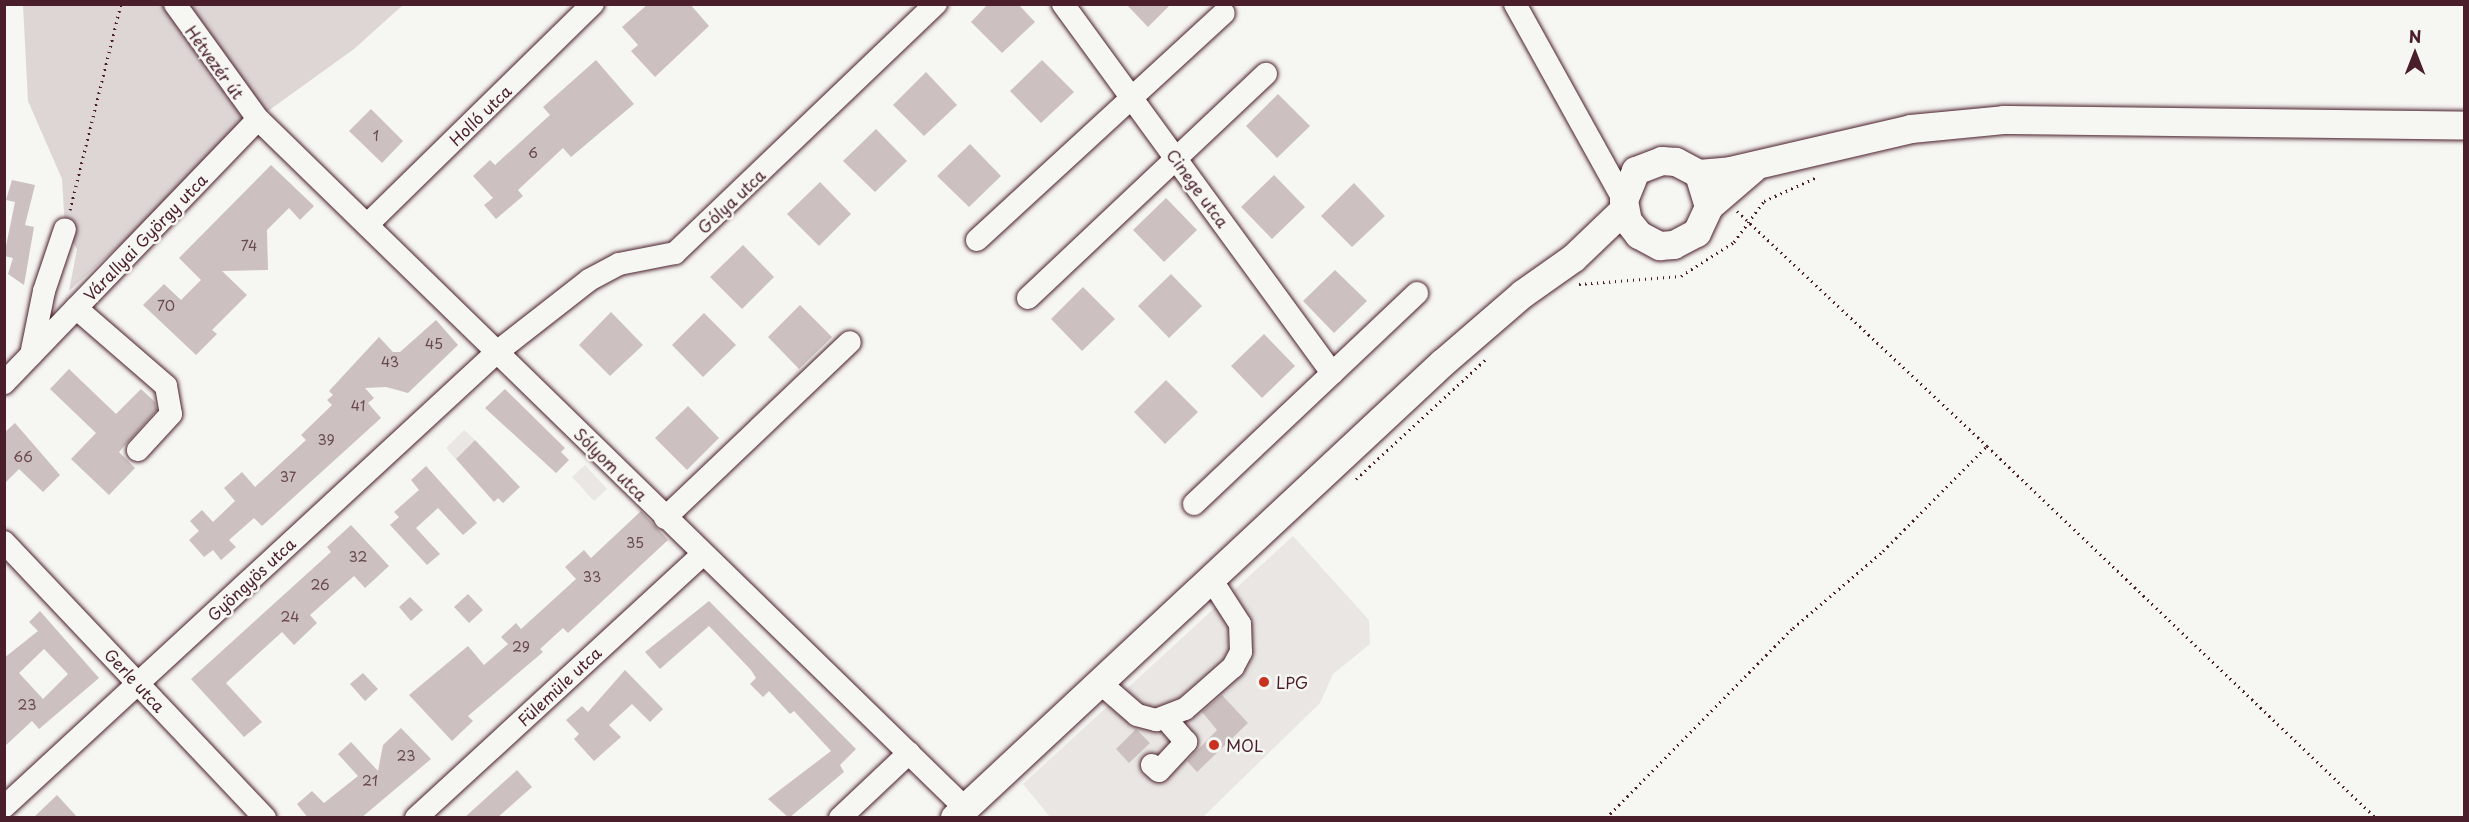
<!DOCTYPE html>
<html>
<head>
<meta charset="utf-8">
<style>
  body { margin:0 }
  #map { position:relative; width:2469px; height:822px; overflow:hidden; background:#f6f6f2; font-family:"Playpen Sans",sans-serif }
  div>[style] { position:absolute }
  .built>* { inset:0; background:#e9e6e3 }
  .green>* { inset:0; background:#ddd6d5 }
  .building>* { inset:0; background:#ccc1c0 }
  .path>* { height:3px; margin-top:-1.5px; transform-origin:0; background:repeating-linear-gradient(90deg,#4a1f2b 0 1.5px,transparent 0 6px) }
  .roads { filter:drop-shadow(0 0 2px #4a1f2b) drop-shadow(0 0 2px #4a1f2b) }
  .minor>* { height:22px; margin:-11px; padding:0 11px; transform-origin:11px; border-radius:11px; background:#f6f6f2 }
  .major>* { height:28px; margin:-14px; padding:0 14px; transform-origin:14px; border-radius:14px; background:#f6f6f2 }
  .dots>* { width:16px; height:16px; translate:-50% -50%; box-sizing:border-box; border:3px solid #f6f6f2; border-radius:50% }
  span { translate:-50% -50%; white-space:nowrap; text-align:center; line-height:1.15; -webkit-text-stroke:5px #f6f6f2; paint-order:stroke }
  .number-label { font-size:14px; color:#6a4850 }
  .number-label span { -webkit-text-stroke-width:0 }
  .street-label { font-size:16px; color:#4a1f2b }
  .poi-label { font-size:16px; color:#4a1f2b }
  .left { translate:0 -50%; text-align:left }
  .frame { position:absolute; inset:0; border:6px solid #4a1f2b; pointer-events:none }
  .north { position:absolute; left:2385px; top:24px; width:60px; height:60px; -webkit-text-stroke:4px #f6f6f2; paint-order:stroke; rotate:0deg; font-size:16px; font-weight:700; line-height:24px; text-align:center; color:#4a1f2b }
  .north::after { content:''; display:block; margin:auto; width:21px; height:27px; background:#4a1f2b; clip-path:polygon(50% 0,100% 100%,50% 72%,0 100%) }
</style>
</head>
<body>
<div id="map">
  <div class="built">
    <div style="clip-path:polygon(464px 430px,475px 440px,456px 459px,446px 448px)"></div>
    <div style="clip-path:polygon(585px 465px,607px 489px,594px 501px,572px 477px)"></div>
    <div style="clip-path:polygon(1293px 536px,1369px 620px,1370px 644px,1333px 674px,1320px 703px,1203px 817px,1050px 817px,1023px 784px)"></div>
  </div>
  <div class="green">
    <div style="clip-path:polygon(23px 5px,403px 5px,354px 49px,268px 111px,69px 291px,77px 249px,65px 229px,62px 179px,28px 101px)"></div>
  </div>
  <div class="building">
    <div style="clip-path:polygon(648px 4px,690px 4px,709px 26px,655px 77px,631px 51px,638px 45px,622px 27px)"></div>
    <div style="clip-path:polygon(988px 4px,1018px 4px,1035px 22px,1002px 53px,971px 22px)"></div>
    <div style="clip-path:polygon(1126px 4px,1171px 4px,1148px 27px)"></div>
    <div style="clip-path:polygon(596px 60px,634px 104px,571px 157px,563px 148px,518px 190px,523px 196px,496px 219px,484px 205px,493px 198px,473px 176px,490px 160px,495px 165px,550px 115px,543px 107px)"></div>
    <div style="clip-path:polygon(1042px 60px,1074px 92px,1041px 123px,1010px 91px)"></div>
    <div style="clip-path:polygon(926px 72px,957px 105px,924px 136px,893px 105px)"></div>
    <div style="clip-path:polygon(1278px 94px,1310px 126px,1277px 158px,1246px 126px)"></div>
    <div style="clip-path:polygon(371px 109px,403px 141px,382px 163px,349px 131px)"></div>
    <div style="clip-path:polygon(876px 129px,907px 161px,875px 192px,843px 161px)"></div>
    <div style="clip-path:polygon(970px 144px,1001px 176px,969px 207px,937px 176px)"></div>
    <div style="clip-path:polygon(271px 165px,314px 206px,300px 220px,289px 208px,267px 230px,268px 270px,222px 271px,247px 295px,212px 330px,217px 334px,196px 355px,143px 305px,164px 284px,181px 300px,201px 280px,179px 258px)"></div>
    <div style="clip-path:polygon(1274px 175px,1305px 207px,1272px 239px,1241px 207px)"></div>
    <div style="clip-path:polygon(12px 180px,35px 185px,25px 225px,34px 227px,24px 285px,8px 274px,13px 258px,4px 256px,15px 202px,6px 200px)"></div>
    <div style="clip-path:polygon(820px 182px,851px 214px,819px 246px,787px 214px)"></div>
    <div style="clip-path:polygon(1354px 183px,1385px 216px,1352px 247px,1321px 216px)"></div>
    <div style="clip-path:polygon(1166px 198px,1197px 230px,1164px 262px,1133px 230px)"></div>
    <div style="clip-path:polygon(743px 245px,774px 277px,742px 309px,710px 277px)"></div>
    <div style="clip-path:polygon(1335px 270px,1367px 301px,1334px 333px,1303px 301px)"></div>
    <div style="clip-path:polygon(1171px 274px,1202px 306px,1169px 338px,1138px 306px)"></div>
    <div style="clip-path:polygon(1083px 287px,1115px 319px,1082px 351px,1051px 319px)"></div>
    <div style="clip-path:polygon(800px 305px,832px 337px,799px 369px,768px 337px)"></div>
    <div style="clip-path:polygon(611px 312px,643px 345px,610px 376px,579px 345px)"></div>
    <div style="clip-path:polygon(704px 313px,736px 345px,703px 377px,672px 345px)"></div>
    <div style="clip-path:polygon(436px 320px,458px 345px,408px 393px,386px 387px,365px 388px,374px 398px,368px 403px,381px 418px,262px 526px,254px 518px,229px 540px,236px 547px,221px 560px,213px 550px,204px 557px,189px 540px,199px 531px,190px 521px,202px 510px,213px 522px,235px 501px,224px 488px,242px 472px,255px 487px,306px 440px,301px 435px,332px 405px,327px 400px,333px 395px,329px 391px,379px 337px,393px 352px,400px 352px)"></div>
    <div style="clip-path:polygon(1264px 334px,1295px 366px,1262px 398px,1231px 366px)"></div>
    <div style="clip-path:polygon(69px 369px,116px 414px,141px 389px,155px 402px,157px 410px,119px 452px,135px 468px,109px 495px,71px 459px,96px 433px,50px 389px)"></div>
    <div style="clip-path:polygon(1166px 380px,1198px 412px,1165px 444px,1134px 412px)"></div>
    <div style="clip-path:polygon(505px 389px,565px 448px,561px 452px,569px 460px,556px 473px,485px 408px)"></div>
    <div style="clip-path:polygon(688px 406px,719px 438px,687px 470px,655px 438px)"></div>
    <div style="clip-path:polygon(15px 423px,60px 475px,43px 492px,19px 469px,4px 484px,4px 433px)"></div>
    <div style="clip-path:polygon(475px 440px,520px 487px,503px 503px,498px 498px,494px 502px,456px 459px)"></div>
    <div style="clip-path:polygon(426px 466px,477px 523px,463px 535px,438px 508px,416px 528px,440px 554px,427px 565px,390px 525px,399px 517px,394px 512px,419px 490px,411px 480px)"></div>
    <div style="clip-path:polygon(641px 511px,668px 540px,568px 633px,563px 628px,540px 649px,543px 652px,468px 716px,473px 721px,452px 741px,409px 695px,468px 646px,484px 665px,508px 644px,501px 637px,516px 623px,521px 629px,576px 579px,565px 567px,584px 550px,591px 558px)"></div>
    <div style="clip-path:polygon(351px 525px,389px 566px,365px 588px,354px 576px,310px 615px,317px 623px,294px 645px,282px 632px,226px 683px,262px 722px,244px 737px,191px 679px,331px 552px,327px 547px)"></div>
    <div style="clip-path:polygon(468px 594px,483px 610px,469px 623px,454px 607px)"></div>
    <div style="clip-path:polygon(410px 597px,423px 610px,411px 621px,399px 607px)"></div>
    <div style="clip-path:polygon(709px 601px,856px 749px,840px 765px,844px 772px,789px 818px,768px 799px,831px 751px,794px 711px,790px 714px,769px 691px,763px 697px,750px 684px,756px 678px,751px 670px,709px 626px,660px 669px,645px 652px)"></div>
    <div style="clip-path:polygon(evenodd,40px 611px,99px 678px,39px 729px,32px 721px,4px 747px,4px 658px,38px 631px,29px 622px,40px 611px,44px 649px,68px 674px,43px 699px,19px 673px,44px 649px)"></div>
    <div style="clip-path:polygon(625px 670px,663px 709px,650px 722px,632px 704px,609px 725px,621px 737px,594px 761px,574px 739px,579px 734px,566px 720px,582px 706px,588px 712px)"></div>
    <div style="clip-path:polygon(363px 673px,378px 689px,365px 701px,350px 684px)"></div>
    <div style="clip-path:polygon(1222px 695px,1248px 723px,1197px 772px,1187px 761px,1217px 730px,1202px 712px)"></div>
    <div style="clip-path:polygon(401px 728px,431px 759px,361px 818px,308px 818px,297px 804px,312px 791px,324px 803px,358px 776px,338px 754px,351px 742px,378px 771px,383px 745px)"></div>
    <div style="clip-path:polygon(1136px 729px,1150px 743px,1129px 763px,1116px 749px)"></div>
    <div style="clip-path:polygon(517px 770px,532px 787px,497px 818px,464px 818px)"></div>
    <div style="clip-path:polygon(57px 795px,78px 818px,33px 818px)"></div>
  </div>
  <div class="path">
    <div style="left:70px;top:210px;width:212px;rotate:-76.1deg"></div>
    <div style="left:1737px;top:211px;width:343px;rotate:43.2deg"></div>
    <div style="left:1579px;top:284px;width:102px;rotate:-4.5deg"></div>
    <div style="left:1681px;top:276px;width:63px;rotate:-32.7deg"></div>
    <div style="left:1734px;top:242px;width:51px;rotate:-53.8deg"></div>
    <div style="left:1764px;top:201px;width:58px;rotate:-24.4deg"></div>
    <div style="left:1356px;top:479px;width:176px;rotate:-42.7deg"></div>
    <div style="left:1606px;top:818px;width:267px;rotate:-45.5deg"></div>
    <div style="left:1793px;top:628px;width:118px;rotate:-40.5deg"></div>
    <div style="left:1883px;top:551px;width:148px;rotate:-45.3deg"></div>
    <div style="left:1987px;top:446px;width:538px;rotate:43.72deg"></div>
  </div>
  <div class="roads">
    <div class="minor">
      <div style="left:175px;top:4px;width:142px;rotate:54.2deg"></div>
      <div style="left:258px;top:119px;width:987px;rotate:44.26deg"></div>
      <div style="left:1063px;top:4px;width:457px;rotate:53.9deg"></div>
      <div style="left:1515px;top:4px;width:225px;rotate:61deg"></div>
      <div style="left:367px;top:225px;width:316px;rotate:-44.4deg"></div>
      <div style="left:977px;top:240px;width:335px;rotate:-42.6deg"></div>
      <div style="left:1028px;top:298px;width:327px;rotate:-43.3deg"></div>
      <div style="left:76px;top:308px;width:119px;rotate:40.9deg"></div>
      <div style="left:166px;top:386px;width:28px;rotate:80deg"></div>
      <div style="left:171px;top:414px;width:49px;rotate:132.5deg"></div>
      <div style="left:31px;top:355px;width:65px;rotate:-78.5deg"></div>
      <div style="left:44px;top:291px;width:65px;rotate:-71.3deg"></div>
      <div style="left:4px;top:383px;width:366px;rotate:-46.1deg"></div>
      <div style="left:1194px;top:504px;width:307px;rotate:-43.4deg"></div>
      <div style="left:665px;top:518px;width:255px;rotate:-43.6deg"></div>
      <div style="left:4px;top:542px;width:380px;rotate:46.6deg"></div>
      <div style="left:1099px;top:682px;width:50px;rotate:41deg"></div>
      <div style="left:1137px;top:715px;width:20px;rotate:15deg"></div>
      <div style="left:1156px;top:720px;width:31px;rotate:-21deg"></div>
      <div style="left:1185px;top:709px;width:64px;rotate:-41.2deg"></div>
      <div style="left:1233px;top:667px;width:17px;rotate:-62deg"></div>
      <div style="left:1241px;top:652px;width:28px;rotate:-92deg"></div>
      <div style="left:1240px;top:624px;width:54px;rotate:-122.8deg"></div>
      <div style="left:1152px;top:765px;width:9px;rotate:41deg"></div>
      <div style="left:1159px;top:771px;width:40px;rotate:-47deg"></div>
      <div style="left:1186px;top:742px;width:30px;rotate:-131deg"></div>
      <div style="left:4px;top:807px;width:671px;rotate:-42.7deg"></div>
      <div style="left:497px;top:352px;width:117px;rotate:-38deg"></div>
      <div style="left:589px;top:280px;width:34px;rotate:-28deg"></div>
      <div style="left:619px;top:264px;width:57px;rotate:-11.1deg"></div>
      <div style="left:675px;top:253px;width:361px;rotate:-43.7deg"></div>
      <div style="left:416px;top:818px;width:389px;rotate:-42.6deg"></div>
      <div style="left:840px;top:818px;width:95px;rotate:-43.3deg"></div>
    </div>
    <div class="major">
      <div style="left:1699px;top:174px;width:32px;rotate:-5deg"></div>
      <div style="left:1731px;top:171px;width:185px;rotate:-13.1deg"></div>
      <div style="left:1911px;top:129px;width:93px;rotate:-5.5deg"></div>
      <div style="left:2004px;top:120px;width:460px;rotate:0.7deg"></div>
      <div style="left:1709px;top:207px;width:34px;rotate:-107deg"></div>
      <div style="left:1699px;top:174px;width:26px;rotate:-152deg"></div>
      <div style="left:1676px;top:162px;width:14px;rotate:-176deg"></div>
      <div style="left:1662px;top:161px;width:28px;rotate:159deg"></div>
      <div style="left:1636px;top:171px;width:32px;rotate:112deg"></div>
      <div style="left:1624px;top:201px;width:20px;rotate:79deg"></div>
      <div style="left:1628px;top:221px;width:18px;rotate:52deg"></div>
      <div style="left:1639px;top:235px;width:24px;rotate:28deg"></div>
      <div style="left:1660px;top:246px;width:14px;rotate:-4deg"></div>
      <div style="left:1674px;top:245px;width:26px;rotate:-28deg"></div>
      <div style="left:1697px;top:233px;width:29px;rotate:-65deg"></div>
      <div style="left:1709px;top:207px;width:58px;rotate:-40.8deg"></div>
      <div style="left:955px;top:818px;width:667px;rotate:-43deg"></div>
      <div style="left:1443px;top:363px;width:106px;rotate:-40.8deg"></div>
      <div style="left:1523px;top:294px;width:62px;rotate:-35.2deg"></div>
      <div style="left:1574px;top:258px;width:69px;rotate:-43.8deg"></div>
    </div>
  </div>
  <div class="dots">
    <div style="left:1264px;top:682px;background:#c8321e"></div>
    <div style="left:1214px;top:745px;background:#c8321e"></div>
  </div>
  <div class="number-label">
    <span style="left:376px;top:136px">1</span>
    <span style="left:533px;top:153px">6</span>
    <span style="left:249px;top:246px">74</span>
    <span style="left:166px;top:306px">70</span>
    <span style="left:434px;top:344px">45</span>
    <span style="left:390px;top:362px">43</span>
    <span style="left:358px;top:406px">41</span>
    <span style="left:326px;top:440px">39</span>
    <span style="left:23px;top:457px">66</span>
    <span style="left:288px;top:477px">37</span>
    <span style="left:635px;top:543px">35</span>
    <span style="left:358px;top:557px">32</span>
    <span style="left:592px;top:577px">33</span>
    <span style="left:320px;top:585px">26</span>
    <span style="left:290px;top:617px">24</span>
    <span style="left:521px;top:647px">29</span>
    <span style="left:27px;top:705px">23</span>
    <span style="left:406px;top:756px">23</span>
    <span style="left:370px;top:781px">21</span>
  </div>
  <div class="street-label">
    <span style="left:215px;top:62px;rotate:54deg">Hétvezér út</span>
    <span style="left:480px;top:115px;rotate:-44deg">Holló utca</span>
    <span style="left:1198px;top:188px;rotate:54deg">Cinege utca</span>
    <span style="left:731px;top:201px;rotate:-43deg">Gólya utca</span>
    <span style="left:145px;top:237px;rotate:-46deg">Várallyai György utca</span>
    <span style="left:611px;top:464px;rotate:45deg">Sólyom utca</span>
    <span style="left:251px;top:579px;rotate:-43deg">Gyöngyös utca</span>
    <span style="left:135px;top:680px;rotate:47deg">Gerle utca</span>
    <span style="left:559px;top:686px;rotate:-43deg">Fülemüle utca</span>
  </div>
  <div class="poi-label">
    <span class="left" style="left:1276px;top:682px">LPG</span>
    <span class="left" style="left:1226px;top:745px">MOL</span>
  </div>
  <div class="frame"></div>
  <div class="north">N</div>
</div>
</body>
</html>
